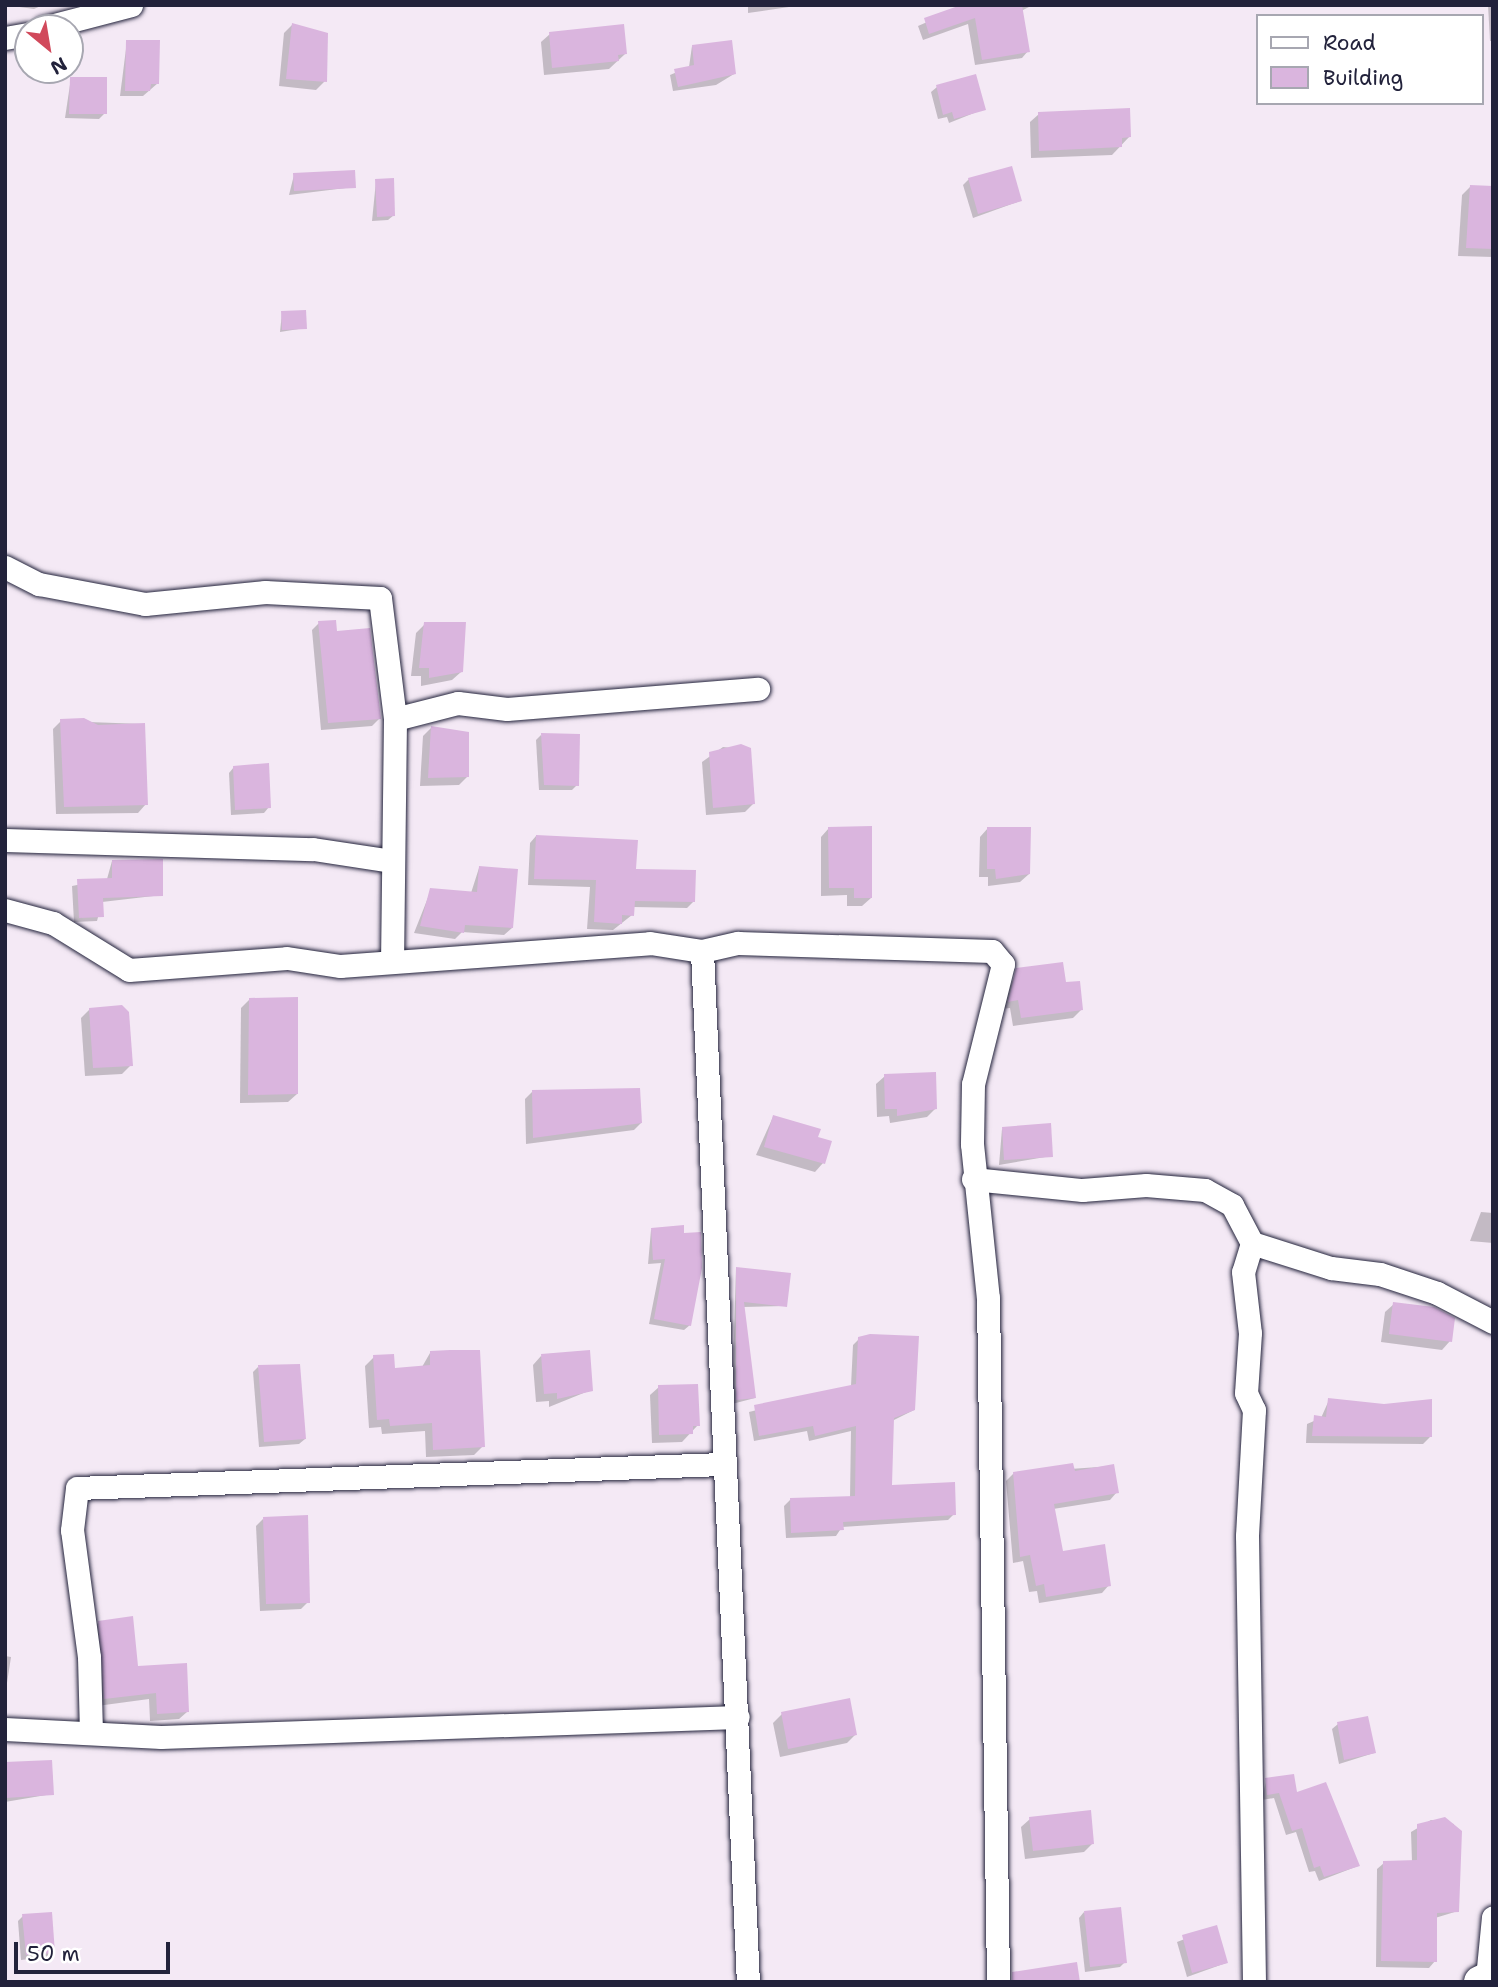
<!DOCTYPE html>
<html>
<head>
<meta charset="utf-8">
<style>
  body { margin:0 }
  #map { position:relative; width:1498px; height:1987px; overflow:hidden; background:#f4e9f5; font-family:"Shantell Sans",sans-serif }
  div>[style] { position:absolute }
  .shadow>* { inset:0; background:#0003 }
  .building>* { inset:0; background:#dab5de }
  .roads { filter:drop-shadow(0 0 2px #22223b) drop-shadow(0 0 2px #22223b) }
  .street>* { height:23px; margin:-11.5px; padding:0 11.5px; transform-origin:11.5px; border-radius:11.5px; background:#fff }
  .secondary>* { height:32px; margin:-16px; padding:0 16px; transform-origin:16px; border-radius:16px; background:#fff }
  span { translate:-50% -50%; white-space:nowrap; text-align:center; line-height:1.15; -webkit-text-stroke:7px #fff; paint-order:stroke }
  .frame { position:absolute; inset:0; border:7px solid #22223b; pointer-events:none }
  .legend { position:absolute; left:1256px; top:14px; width:228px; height:91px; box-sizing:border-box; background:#fff; border:2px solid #a7a7b1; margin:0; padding:9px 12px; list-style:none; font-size:21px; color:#22223b }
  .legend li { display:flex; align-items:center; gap:14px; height:35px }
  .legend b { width:35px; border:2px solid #a7a7b1 }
  .north { position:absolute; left:14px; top:14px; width:70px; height:70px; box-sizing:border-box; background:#fff; border:2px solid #a7a7b1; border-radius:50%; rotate:150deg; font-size:19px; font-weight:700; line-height:28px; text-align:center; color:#22223b }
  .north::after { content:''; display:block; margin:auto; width:24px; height:32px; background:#d1495b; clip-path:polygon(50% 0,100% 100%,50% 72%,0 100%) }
  .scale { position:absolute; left:14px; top:1942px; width:156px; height:32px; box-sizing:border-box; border:4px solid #22223b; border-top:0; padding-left:9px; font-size:21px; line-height:24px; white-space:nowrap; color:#22223b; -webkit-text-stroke:5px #fff; paint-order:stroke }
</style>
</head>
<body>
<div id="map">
  <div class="shadow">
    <div style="clip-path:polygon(5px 5px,43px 5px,34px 9px)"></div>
    <div style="clip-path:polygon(748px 5px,789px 5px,789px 7px,748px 13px)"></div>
    <div style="clip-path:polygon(1033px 5px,1021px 11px,1028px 51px,1022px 58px,975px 65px,968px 24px,923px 40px,918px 26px,966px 5px)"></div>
    <div style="clip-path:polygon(1488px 5px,1493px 5px,1493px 41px,1490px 41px)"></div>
    <div style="clip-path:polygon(292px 25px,325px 81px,316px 90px,279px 86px,284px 33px)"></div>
    <div style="clip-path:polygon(550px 34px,625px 54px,609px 69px,544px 75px,541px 42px)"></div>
    <div style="clip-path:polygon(127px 41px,158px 83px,143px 96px,120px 96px)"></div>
    <div style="clip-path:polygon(692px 46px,734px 74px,716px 85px,673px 91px,670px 75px,689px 67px)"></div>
    <div style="clip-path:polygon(71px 78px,105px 113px,99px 119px,65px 118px)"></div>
    <div style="clip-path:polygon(937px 87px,984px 109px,949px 123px,947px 117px,938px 119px,931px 92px)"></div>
    <div style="clip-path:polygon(1039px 114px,1130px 136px,1112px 155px,1031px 158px,1030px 122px)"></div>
    <div style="clip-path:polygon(294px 175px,354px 187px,289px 195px)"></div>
    <div style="clip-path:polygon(969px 179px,1020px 201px,973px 218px,963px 185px)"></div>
    <div style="clip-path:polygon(376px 181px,394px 215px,388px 220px,372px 221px)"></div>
    <div style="clip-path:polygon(1470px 187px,1493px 188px,1493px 257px,1458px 256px,1462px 195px)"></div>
    <div style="clip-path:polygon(282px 313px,305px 328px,280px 332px)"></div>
    <div style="clip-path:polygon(319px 623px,335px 633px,379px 719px,372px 726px,321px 730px,312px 630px)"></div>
    <div style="clip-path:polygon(425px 624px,461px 672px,452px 680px,421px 686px,421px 676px,411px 676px,416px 633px)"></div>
    <div style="clip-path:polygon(61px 721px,143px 724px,146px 804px,138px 813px,56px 814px,53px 729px)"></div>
    <div style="clip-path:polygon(431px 728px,468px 776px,459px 785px,420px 786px,423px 736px)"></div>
    <div style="clip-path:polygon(541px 735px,577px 785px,572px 790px,539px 790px,536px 740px)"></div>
    <div style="clip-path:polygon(723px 747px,749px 750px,753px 804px,745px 812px,706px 815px,702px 762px)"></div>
    <div style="clip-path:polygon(234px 767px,269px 807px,264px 813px,231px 815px,229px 773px)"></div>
    <div style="clip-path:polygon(829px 828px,871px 898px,862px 906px,847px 906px,847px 895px,821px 896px,821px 837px)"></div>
    <div style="clip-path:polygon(988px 828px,1029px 874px,1020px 882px,988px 886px,988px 877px,979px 877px,980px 837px)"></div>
    <div style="clip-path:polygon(536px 836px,635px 871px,694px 901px,687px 908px,633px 907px,632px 915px,613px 930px,587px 929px,590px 887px,528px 885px,530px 843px)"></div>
    <div style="clip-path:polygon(112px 861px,162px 895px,102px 902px,97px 921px,74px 922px,72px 886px,107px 879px)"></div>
    <div style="clip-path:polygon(479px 868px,512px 928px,504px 935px,462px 932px,455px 939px,414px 933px,431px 890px,471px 893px)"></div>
    <div style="clip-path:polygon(1017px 970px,1064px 984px,1082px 1009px,1073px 1018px,1013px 1026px,1010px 1008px,1001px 1009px)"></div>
    <div style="clip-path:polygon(250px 999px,297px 1094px,288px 1102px,240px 1103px,241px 1008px)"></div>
    <div style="clip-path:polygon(90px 1009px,131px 1065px,122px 1074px,85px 1076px,81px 1018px)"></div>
    <div style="clip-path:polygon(885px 1076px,935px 1109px,927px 1117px,890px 1123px,889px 1116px,877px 1117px,876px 1084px)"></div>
    <div style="clip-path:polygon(532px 1092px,641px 1123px,634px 1130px,526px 1144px,525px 1099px)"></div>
    <div style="clip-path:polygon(773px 1117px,816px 1139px,823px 1163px,815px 1172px,756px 1155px)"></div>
    <div style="clip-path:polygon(1002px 1129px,1051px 1156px,999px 1165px)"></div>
    <div style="clip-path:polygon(1481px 1212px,1493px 1213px,1493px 1243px,1470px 1241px)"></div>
    <div style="clip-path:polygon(651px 1230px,683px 1235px,690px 1325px,684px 1330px,649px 1324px,661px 1263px,648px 1264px)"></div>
    <div style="clip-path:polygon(736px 1268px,785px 1306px,743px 1307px,755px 1398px,732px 1404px)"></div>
    <div style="clip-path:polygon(1394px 1304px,1450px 1341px,1442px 1350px,1381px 1342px,1385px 1312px)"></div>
    <div style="clip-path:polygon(859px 1339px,914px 1410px,892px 1421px,890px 1487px,954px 1514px,948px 1520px,842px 1527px,836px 1536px,786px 1538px,784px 1506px,790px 1500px,850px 1498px,851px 1431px,809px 1441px,807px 1431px,754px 1441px,749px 1412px,851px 1386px,853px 1345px)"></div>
    <div style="clip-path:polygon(430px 1353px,483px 1446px,474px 1455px,426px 1457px,425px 1431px,382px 1434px,381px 1427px,369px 1428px,365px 1366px,374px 1357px,393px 1370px,422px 1367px)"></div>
    <div style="clip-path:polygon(541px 1356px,591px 1390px,549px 1407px,549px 1401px,536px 1402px,533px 1365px)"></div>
    <div style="clip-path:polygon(258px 1367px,305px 1439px,299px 1444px,259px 1447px,253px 1372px)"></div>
    <div style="clip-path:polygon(659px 1387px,698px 1425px,682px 1442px,652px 1443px,650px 1395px)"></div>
    <div style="clip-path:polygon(1329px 1400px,1430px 1437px,1423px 1444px,1306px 1443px,1307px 1424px,1321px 1418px)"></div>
    <div style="clip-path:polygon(1113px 1466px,1117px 1492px,1110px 1500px,1053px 1509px,1061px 1553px,1109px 1585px,1102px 1593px,1039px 1603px,1037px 1591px,1029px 1592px,1023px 1561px,1013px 1563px,1006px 1481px,1014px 1473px)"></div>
    <div style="clip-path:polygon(263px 1519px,308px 1602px,301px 1609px,260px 1611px,256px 1526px)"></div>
    <div style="clip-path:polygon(99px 1622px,137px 1668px,187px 1712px,179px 1719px,150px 1721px,149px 1699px,97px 1706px,92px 1630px)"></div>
    <div style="clip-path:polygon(5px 1656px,11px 1657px,5px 1696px)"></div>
    <div style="clip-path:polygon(782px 1714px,855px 1735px,847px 1743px,780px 1757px,773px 1723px)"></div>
    <div style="clip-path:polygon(1338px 1724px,1374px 1753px,1339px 1764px,1332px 1729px)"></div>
    <div style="clip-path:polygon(5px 1764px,52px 1794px,5px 1802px)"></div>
    <div style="clip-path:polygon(1266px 1780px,1296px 1794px,1358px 1866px,1319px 1881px,1315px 1871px,1309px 1872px,1296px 1832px,1286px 1835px,1274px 1798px,1262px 1800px)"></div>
    <div style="clip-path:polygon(1030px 1819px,1092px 1844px,1084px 1852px,1025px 1859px,1021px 1827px)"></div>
    <div style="clip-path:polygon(1431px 1820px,1454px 1824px,1458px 1911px,1435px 1918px,1435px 1961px,1429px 1968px,1376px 1967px,1377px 1869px,1384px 1863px,1412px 1862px,1411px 1832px)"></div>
    <div style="clip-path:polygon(1084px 1912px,1125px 1962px,1120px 1967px,1085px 1972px,1079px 1918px)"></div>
    <div style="clip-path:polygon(23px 1916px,53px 1952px,48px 1957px,21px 1960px,18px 1921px)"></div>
    <div style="clip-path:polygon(1216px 1927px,1226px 1963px,1187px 1977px,1177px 1942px)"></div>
  </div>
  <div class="building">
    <div style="clip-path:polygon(961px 5px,1022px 5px,1030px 52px,982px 60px,975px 18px,929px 34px,924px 18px)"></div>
    <div style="clip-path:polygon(292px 23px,328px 33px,327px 82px,286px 79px)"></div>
    <div style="clip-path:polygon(624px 24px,627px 54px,618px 55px,619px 61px,552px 68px,549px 32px)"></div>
    <div style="clip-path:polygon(126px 40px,160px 40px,159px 84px,151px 84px,150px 91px,125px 91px)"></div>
    <div style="clip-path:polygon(732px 40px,736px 74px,678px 87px,674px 69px,694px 65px,692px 45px)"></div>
    <div style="clip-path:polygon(976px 74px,986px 110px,954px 119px,952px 112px,943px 115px,936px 85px)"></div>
    <div style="clip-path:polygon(70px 77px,107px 77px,107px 114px,69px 114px)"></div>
    <div style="clip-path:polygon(1130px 108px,1131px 137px,1122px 138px,1122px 147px,1039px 151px,1038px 112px)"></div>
    <div style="clip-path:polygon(1012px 166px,1022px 201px,978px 214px,968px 178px)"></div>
    <div style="clip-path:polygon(355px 170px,356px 188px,294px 191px,293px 173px)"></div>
    <div style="clip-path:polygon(394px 178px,395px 216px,377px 217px,375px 179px)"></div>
    <div style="clip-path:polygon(1470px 185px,1493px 186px,1493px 249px,1466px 248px)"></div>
    <div style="clip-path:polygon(306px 310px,307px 329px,282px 330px,281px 311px)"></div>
    <div style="clip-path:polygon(336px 620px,337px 631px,370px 628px,381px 719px,328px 723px,318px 621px)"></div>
    <div style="clip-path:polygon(424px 622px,466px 622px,463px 672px,429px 678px,429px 668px,419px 668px)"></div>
    <div style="clip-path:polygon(84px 718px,98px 725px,145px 723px,148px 805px,64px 807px,60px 719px)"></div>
    <div style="clip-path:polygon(431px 726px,469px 732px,469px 777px,428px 778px)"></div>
    <div style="clip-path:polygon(541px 733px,580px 734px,579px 786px,544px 785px)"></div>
    <div style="clip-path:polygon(741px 744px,751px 748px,755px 804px,713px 808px,709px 752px)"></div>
    <div style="clip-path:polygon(269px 763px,271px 808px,235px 810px,233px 766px)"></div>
    <div style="clip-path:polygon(872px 826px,872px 898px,854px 898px,854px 888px,829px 888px,828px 827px)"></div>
    <div style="clip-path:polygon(987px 827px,1031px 827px,1030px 874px,996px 879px,995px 869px,987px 869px)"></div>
    <div style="clip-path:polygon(536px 835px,638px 840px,636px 869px,696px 870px,695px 902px,635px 901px,634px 916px,622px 915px,622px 924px,594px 922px,596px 880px,534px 879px)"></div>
    <div style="clip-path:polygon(163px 859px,163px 896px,103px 898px,104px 917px,79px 918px,77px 879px,112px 878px,112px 860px)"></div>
    <div style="clip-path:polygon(479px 866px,518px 869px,513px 928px,465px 925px,464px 933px,420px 926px,430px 888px,477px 892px)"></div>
    <div style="clip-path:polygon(1063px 962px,1066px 982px,1080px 981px,1083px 1010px,1021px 1018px,1018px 1000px,1008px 1002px,1016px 968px)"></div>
    <div style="clip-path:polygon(298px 997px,298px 1094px,248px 1095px,249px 998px)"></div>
    <div style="clip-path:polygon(122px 1005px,129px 1012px,133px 1066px,93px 1068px,89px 1008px)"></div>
    <div style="clip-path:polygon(936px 1072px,937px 1109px,897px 1116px,897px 1109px,885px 1109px,884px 1074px)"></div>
    <div style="clip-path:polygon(640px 1088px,642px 1123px,533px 1138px,532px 1090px)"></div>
    <div style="clip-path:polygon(773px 1115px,821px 1129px,818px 1137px,832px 1141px,825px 1164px,764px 1147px)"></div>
    <div style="clip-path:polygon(1051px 1123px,1053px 1157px,1004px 1160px,1002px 1127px)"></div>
    <div style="clip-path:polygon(684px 1225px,684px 1233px,701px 1232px,702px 1268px,691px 1326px,654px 1319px,665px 1259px,653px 1260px,651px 1228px)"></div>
    <div style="clip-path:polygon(736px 1267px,791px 1273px,787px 1307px,744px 1302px,756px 1398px,736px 1400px)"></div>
    <div style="clip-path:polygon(1393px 1302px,1434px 1307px,1455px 1318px,1452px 1342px,1389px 1334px)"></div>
    <div style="clip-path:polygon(870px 1334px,919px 1336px,915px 1410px,894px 1418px,892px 1485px,955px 1482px,956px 1515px,843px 1522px,844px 1530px,791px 1533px,790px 1498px,855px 1496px,856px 1426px,815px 1436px,813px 1426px,759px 1436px,754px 1405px,856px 1384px,858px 1337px)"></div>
    <div style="clip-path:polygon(450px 1350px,480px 1350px,485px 1447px,433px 1450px,432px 1423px,390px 1426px,389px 1419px,377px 1420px,373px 1355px,394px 1354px,395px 1368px,430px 1365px,430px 1351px)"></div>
    <div style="clip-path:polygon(590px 1350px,593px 1391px,557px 1399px,557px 1393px,544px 1394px,541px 1354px)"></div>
    <div style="clip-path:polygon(300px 1364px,306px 1439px,264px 1442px,258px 1365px)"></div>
    <div style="clip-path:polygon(698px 1384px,700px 1426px,693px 1426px,693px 1434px,659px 1435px,658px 1385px)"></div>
    <div style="clip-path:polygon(1328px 1398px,1384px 1404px,1432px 1399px,1432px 1437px,1312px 1436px,1314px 1415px,1326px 1417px)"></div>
    <div style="clip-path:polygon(1073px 1463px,1075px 1471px,1114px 1464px,1119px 1493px,1054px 1504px,1063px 1551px,1105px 1544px,1111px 1586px,1046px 1597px,1044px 1584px,1036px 1586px,1030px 1555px,1020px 1557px,1013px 1472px)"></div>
    <div style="clip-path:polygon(308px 1515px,310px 1603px,266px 1604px,263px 1517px)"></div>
    <div style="clip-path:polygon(133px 1616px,138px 1666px,187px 1663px,189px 1712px,157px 1714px,156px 1693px,104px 1699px,98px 1621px)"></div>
    <div style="clip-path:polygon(850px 1698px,857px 1735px,788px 1749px,781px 1712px)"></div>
    <div style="clip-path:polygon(1368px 1716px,1376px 1753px,1344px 1760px,1337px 1722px)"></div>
    <div style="clip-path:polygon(52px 1760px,54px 1795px,5px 1798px,5px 1762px)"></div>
    <div style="clip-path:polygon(1294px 1774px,1297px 1792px,1326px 1782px,1360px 1866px,1324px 1877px,1320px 1866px,1314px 1868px,1302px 1828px,1292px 1831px,1279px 1793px,1267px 1795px,1265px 1778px)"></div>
    <div style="clip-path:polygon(1091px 1810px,1094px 1844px,1033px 1851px,1029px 1817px)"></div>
    <div style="clip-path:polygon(1445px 1817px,1462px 1831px,1459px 1912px,1437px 1913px,1437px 1962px,1381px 1961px,1383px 1861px,1417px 1860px,1417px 1824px)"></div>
    <div style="clip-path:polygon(1121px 1907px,1127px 1963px,1090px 1967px,1084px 1911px)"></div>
    <div style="clip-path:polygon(52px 1912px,55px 1953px,26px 1955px,22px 1914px)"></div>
    <div style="clip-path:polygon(1217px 1925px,1228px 1963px,1192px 1973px,1182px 1935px)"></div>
    <div style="clip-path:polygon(1077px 1962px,1080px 1982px,1012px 1982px,1012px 1972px)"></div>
  </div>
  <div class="roads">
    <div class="street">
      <div style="left:43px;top:28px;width:91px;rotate:-14.6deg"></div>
      <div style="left:5px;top:38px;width:23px;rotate:-10deg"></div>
      <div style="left:5px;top:567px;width:38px;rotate:27deg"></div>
      <div style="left:39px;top:584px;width:108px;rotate:10.7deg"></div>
      <div style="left:145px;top:604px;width:121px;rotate:-5.7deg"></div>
      <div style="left:265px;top:592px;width:115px;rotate:3deg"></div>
      <div style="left:380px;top:598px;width:122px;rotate:82.9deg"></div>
      <div style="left:395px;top:719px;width:242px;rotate:90.7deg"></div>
      <div style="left:395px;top:719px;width:65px;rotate:-14.3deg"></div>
      <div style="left:458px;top:703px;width:49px;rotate:7deg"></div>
      <div style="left:507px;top:709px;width:252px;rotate:-4.6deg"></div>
      <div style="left:5px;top:840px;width:308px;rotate:1.7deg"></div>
      <div style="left:313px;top:849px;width:79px;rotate:8.7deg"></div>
      <div style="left:5px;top:910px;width:50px;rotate:15.2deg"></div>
      <div style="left:53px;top:923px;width:89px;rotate:31.7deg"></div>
      <div style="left:129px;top:970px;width:158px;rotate:-4.3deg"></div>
      <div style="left:287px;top:958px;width:54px;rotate:8.6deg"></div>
      <div style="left:340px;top:966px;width:311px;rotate:-4.2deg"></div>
      <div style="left:650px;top:943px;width:53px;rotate:8.7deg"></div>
      <div style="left:702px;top:951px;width:37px;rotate:-13deg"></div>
      <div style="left:738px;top:943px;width:254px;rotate:1.8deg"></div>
      <div style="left:992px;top:951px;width:17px;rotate:50deg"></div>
      <div style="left:1003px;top:964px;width:124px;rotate:104deg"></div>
      <div style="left:973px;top:1084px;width:60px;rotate:91deg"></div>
      <div style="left:972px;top:1144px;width:155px;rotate:84.1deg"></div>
      <div style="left:988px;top:1298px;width:684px;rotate:89.16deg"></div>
      <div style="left:702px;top:951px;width:1032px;rotate:87.45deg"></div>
      <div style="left:973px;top:1179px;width:110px;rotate:5.8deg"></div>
      <div style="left:1082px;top:1190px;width:64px;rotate:-4.5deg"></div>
      <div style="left:1146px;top:1185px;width:59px;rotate:4.8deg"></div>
      <div style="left:1205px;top:1190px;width:31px;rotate:29deg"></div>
      <div style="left:1232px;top:1205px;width:43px;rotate:62.2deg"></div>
      <div style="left:1252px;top:1243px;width:30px;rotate:107deg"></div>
      <div style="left:1243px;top:1272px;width:61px;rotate:83.5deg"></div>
      <div style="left:1250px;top:1333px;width:60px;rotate:93.8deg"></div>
      <div style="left:1246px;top:1393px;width:19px;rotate:65deg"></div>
      <div style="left:1254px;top:1410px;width:126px;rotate:93.2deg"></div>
      <div style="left:1247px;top:1536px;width:446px;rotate:89.1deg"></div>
      <div style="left:1252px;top:1243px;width:83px;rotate:17.6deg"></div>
      <div style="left:1331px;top:1268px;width:49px;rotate:7deg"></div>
      <div style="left:1380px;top:1274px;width:60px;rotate:18.4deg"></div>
      <div style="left:1437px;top:1293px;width:63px;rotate:27.4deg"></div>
      <div style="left:5px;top:1729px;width:156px;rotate:2.9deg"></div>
      <div style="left:161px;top:1737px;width:577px;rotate:-1.99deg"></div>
      <div style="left:91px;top:1733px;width:76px;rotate:-91.5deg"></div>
      <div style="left:89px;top:1657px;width:128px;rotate:-97.6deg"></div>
      <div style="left:72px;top:1530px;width:42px;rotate:-83.2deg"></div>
      <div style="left:77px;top:1488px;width:646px;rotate:-2.13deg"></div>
      <div style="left:1487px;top:1978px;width:61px;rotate:-84.4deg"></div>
    </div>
    <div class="secondary">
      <div style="left:1480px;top:1982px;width:14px;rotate:-25deg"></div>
    </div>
  </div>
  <div class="frame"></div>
  <ul class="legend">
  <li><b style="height:9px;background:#fff"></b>Road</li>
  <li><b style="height:19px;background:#dab5de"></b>Building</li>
  </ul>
  <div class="north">N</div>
  <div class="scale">50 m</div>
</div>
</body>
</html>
